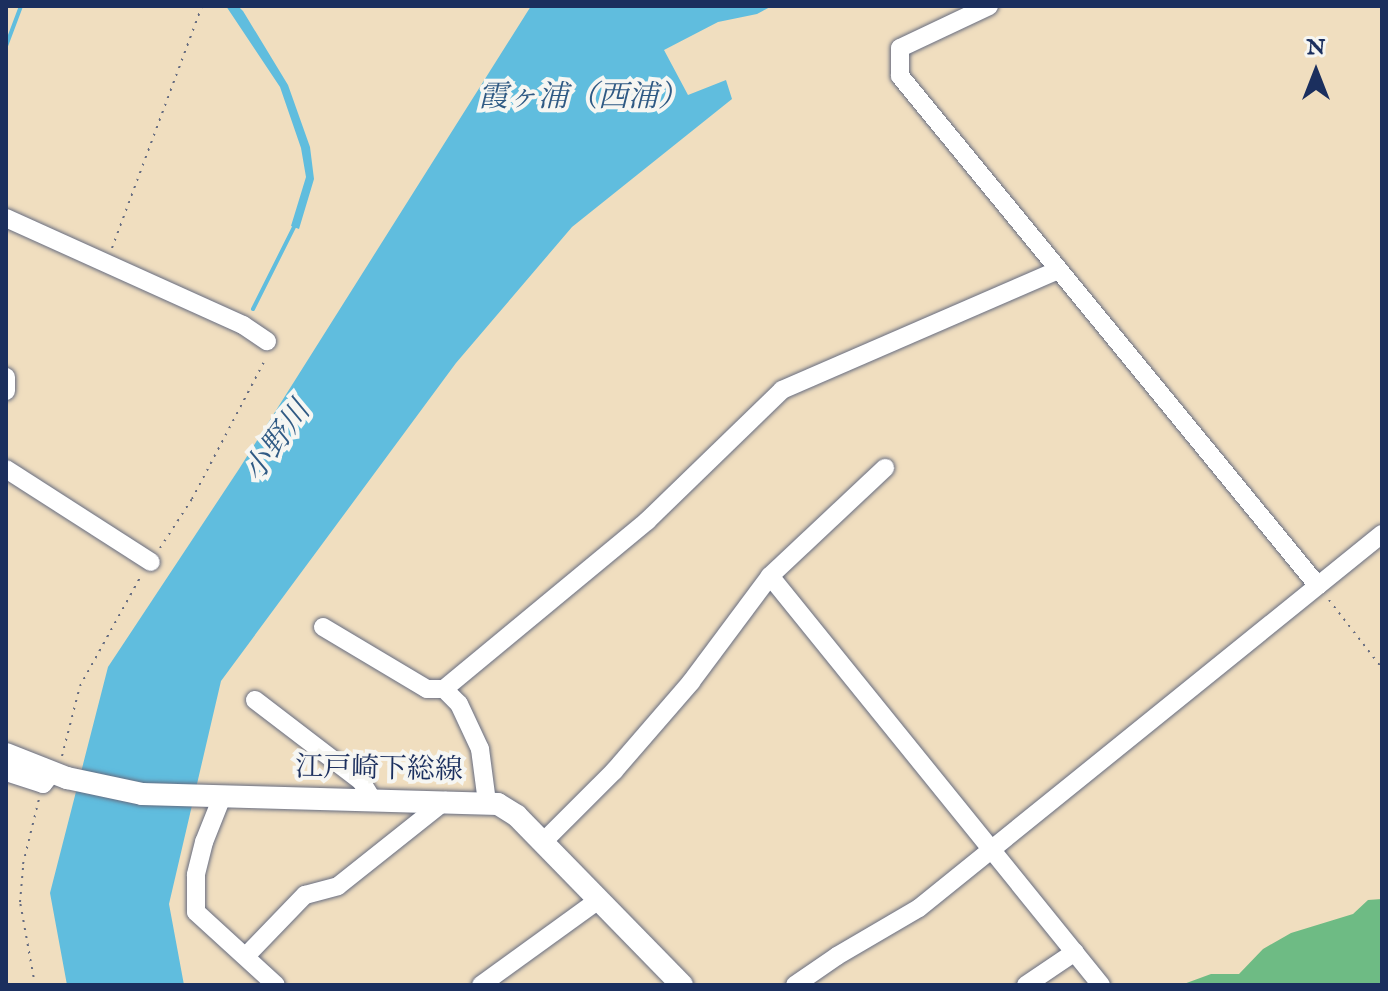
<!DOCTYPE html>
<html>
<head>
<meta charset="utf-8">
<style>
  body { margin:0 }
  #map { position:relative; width:1388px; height:991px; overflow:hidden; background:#f0debf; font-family:"IM FELL English","Noto Serif JP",serif }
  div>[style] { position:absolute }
  .forest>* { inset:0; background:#6ebb84 }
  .water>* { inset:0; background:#60bdde }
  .stream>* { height:4px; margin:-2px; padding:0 2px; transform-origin:2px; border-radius:2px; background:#60bdde }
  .path>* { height:2px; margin-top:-1px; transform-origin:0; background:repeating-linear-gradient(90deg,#666c80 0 2px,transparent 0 8px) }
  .roads { filter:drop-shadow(0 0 2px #666c80) drop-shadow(0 0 2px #666c80) }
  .minor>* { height:18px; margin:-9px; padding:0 9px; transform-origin:9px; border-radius:9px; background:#fff }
  .major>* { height:22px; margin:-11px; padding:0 11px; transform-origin:11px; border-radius:11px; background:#fff }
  span { translate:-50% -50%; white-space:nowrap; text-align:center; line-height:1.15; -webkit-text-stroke:8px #f6f6f2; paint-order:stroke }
  .street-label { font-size:28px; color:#1b2f5e }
  .water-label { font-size:30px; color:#305a84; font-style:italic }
  .frame { position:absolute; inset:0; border:8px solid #1b2f5e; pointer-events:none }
  .north { position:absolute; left:1276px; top:32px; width:80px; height:80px; -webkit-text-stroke:6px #f6f6f2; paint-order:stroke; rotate:0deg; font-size:22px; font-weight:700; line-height:32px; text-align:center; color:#1b2f5e }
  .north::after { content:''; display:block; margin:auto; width:28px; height:36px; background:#1b2f5e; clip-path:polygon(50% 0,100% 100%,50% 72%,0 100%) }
</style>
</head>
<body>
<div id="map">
  <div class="forest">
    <div style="clip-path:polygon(1382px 899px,1382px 985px,1181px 985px,1211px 974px,1239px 974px,1263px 949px,1291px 933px,1353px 914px,1368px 900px)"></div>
  </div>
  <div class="water">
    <div style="clip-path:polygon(226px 6px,238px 6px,243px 11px,288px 85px,310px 147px,314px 179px,299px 229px,291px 226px,306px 177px,301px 148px,280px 87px)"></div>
    <div style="clip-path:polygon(531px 6px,772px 6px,757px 14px,718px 22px,664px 50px,688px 95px,726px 80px,732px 99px,572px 227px,456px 363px,221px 681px,169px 904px,184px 985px,67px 985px,50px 893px,108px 667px,239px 469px)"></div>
  </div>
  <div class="stream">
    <div style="left:6px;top:46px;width:43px;rotate:-69.4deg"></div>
    <div style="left:253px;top:309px;width:96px;rotate:-63.4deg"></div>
  </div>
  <div class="path">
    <div style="left:112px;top:248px;width:258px;rotate:-69.6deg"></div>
    <div style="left:160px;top:548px;width:59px;rotate:-56.9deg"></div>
    <div style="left:192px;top:499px;width:159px;rotate:-62.3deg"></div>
    <div style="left:1329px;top:600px;width:86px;rotate:52.1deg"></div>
    <div style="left:62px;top:756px;width:72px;rotate:-75.6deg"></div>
    <div style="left:80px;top:686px;width:126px;rotate:-61deg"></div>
    <div style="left:35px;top:985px;width:84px;rotate:-100.2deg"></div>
    <div style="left:20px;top:902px;width:38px;rotate:-85deg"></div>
    <div style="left:23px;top:864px;width:67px;rotate:-76.2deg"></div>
  </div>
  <div class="roads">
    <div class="minor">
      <div style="left:989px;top:6px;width:98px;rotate:154.7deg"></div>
      <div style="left:900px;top:48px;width:28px;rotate:90deg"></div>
      <div style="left:900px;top:76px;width:659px;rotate:50.66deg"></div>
      <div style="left:6px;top:218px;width:260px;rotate:24.3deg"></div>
      <div style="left:243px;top:325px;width:29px;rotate:34deg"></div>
      <div style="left:6px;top:377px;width:14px;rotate:90deg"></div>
      <div style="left:6px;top:469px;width:172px;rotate:32.7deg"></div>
      <div style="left:770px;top:576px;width:526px;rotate:51.02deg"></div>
      <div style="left:323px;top:627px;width:121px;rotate:30.8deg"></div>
      <div style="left:427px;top:689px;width:17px"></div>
      <div style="left:444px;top:689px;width:21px;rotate:45deg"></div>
      <div style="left:459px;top:704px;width:50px;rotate:65deg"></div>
      <div style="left:480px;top:749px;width:53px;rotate:82.5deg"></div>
      <div style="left:444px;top:689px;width:264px;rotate:-39.6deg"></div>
      <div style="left:647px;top:521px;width:188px;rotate:-44.1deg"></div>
      <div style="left:782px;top:390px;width:301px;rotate:-23.5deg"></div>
      <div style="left:255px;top:700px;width:133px;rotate:37.4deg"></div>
      <div style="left:361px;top:781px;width:22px;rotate:58deg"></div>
      <div style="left:6px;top:772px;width:39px;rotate:18deg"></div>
      <div style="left:43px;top:784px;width:14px;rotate:-51deg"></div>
      <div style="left:222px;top:797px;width:48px;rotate:111.8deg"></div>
      <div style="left:204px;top:842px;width:34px;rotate:104deg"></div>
      <div style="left:196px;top:875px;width:37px;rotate:90deg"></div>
      <div style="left:196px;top:912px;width:108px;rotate:42.4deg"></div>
      <div style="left:542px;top:843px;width:102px;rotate:-45deg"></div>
      <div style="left:614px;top:771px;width:118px;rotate:-49.1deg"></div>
      <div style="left:691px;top:682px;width:132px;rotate:-53.3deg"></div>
      <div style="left:770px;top:576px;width:158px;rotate:-43.2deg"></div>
      <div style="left:246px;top:956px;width:85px;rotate:-46deg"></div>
      <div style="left:305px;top:895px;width:34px;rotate:-15deg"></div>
      <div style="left:338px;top:886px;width:137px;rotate:-38.5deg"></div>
      <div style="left:481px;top:985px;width:143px;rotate:-35.9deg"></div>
      <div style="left:795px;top:985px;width:51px;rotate:-34.6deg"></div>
      <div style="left:837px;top:956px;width:95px;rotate:-30.3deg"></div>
      <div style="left:919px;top:908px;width:595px;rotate:-38.93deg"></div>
      <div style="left:1026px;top:985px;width:59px;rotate:-34deg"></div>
    </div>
    <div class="major">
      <div style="left:6px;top:754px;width:66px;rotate:21.5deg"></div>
      <div style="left:67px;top:778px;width:77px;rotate:12deg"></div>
      <div style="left:142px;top:794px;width:356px;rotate:1.6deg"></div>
      <div style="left:498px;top:804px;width:22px;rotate:32deg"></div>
      <div style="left:517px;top:816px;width:236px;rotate:45.7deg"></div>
    </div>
  </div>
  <div class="street-label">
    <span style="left:379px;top:770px;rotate:1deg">江戸崎下総線</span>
  </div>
  <div class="water-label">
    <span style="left:583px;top:98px">霞ヶ浦（西浦）</span>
    <span style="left:278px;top:442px;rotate:-54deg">小野川</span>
  </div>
  <div class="frame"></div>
  <div class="north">N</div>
</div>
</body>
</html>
